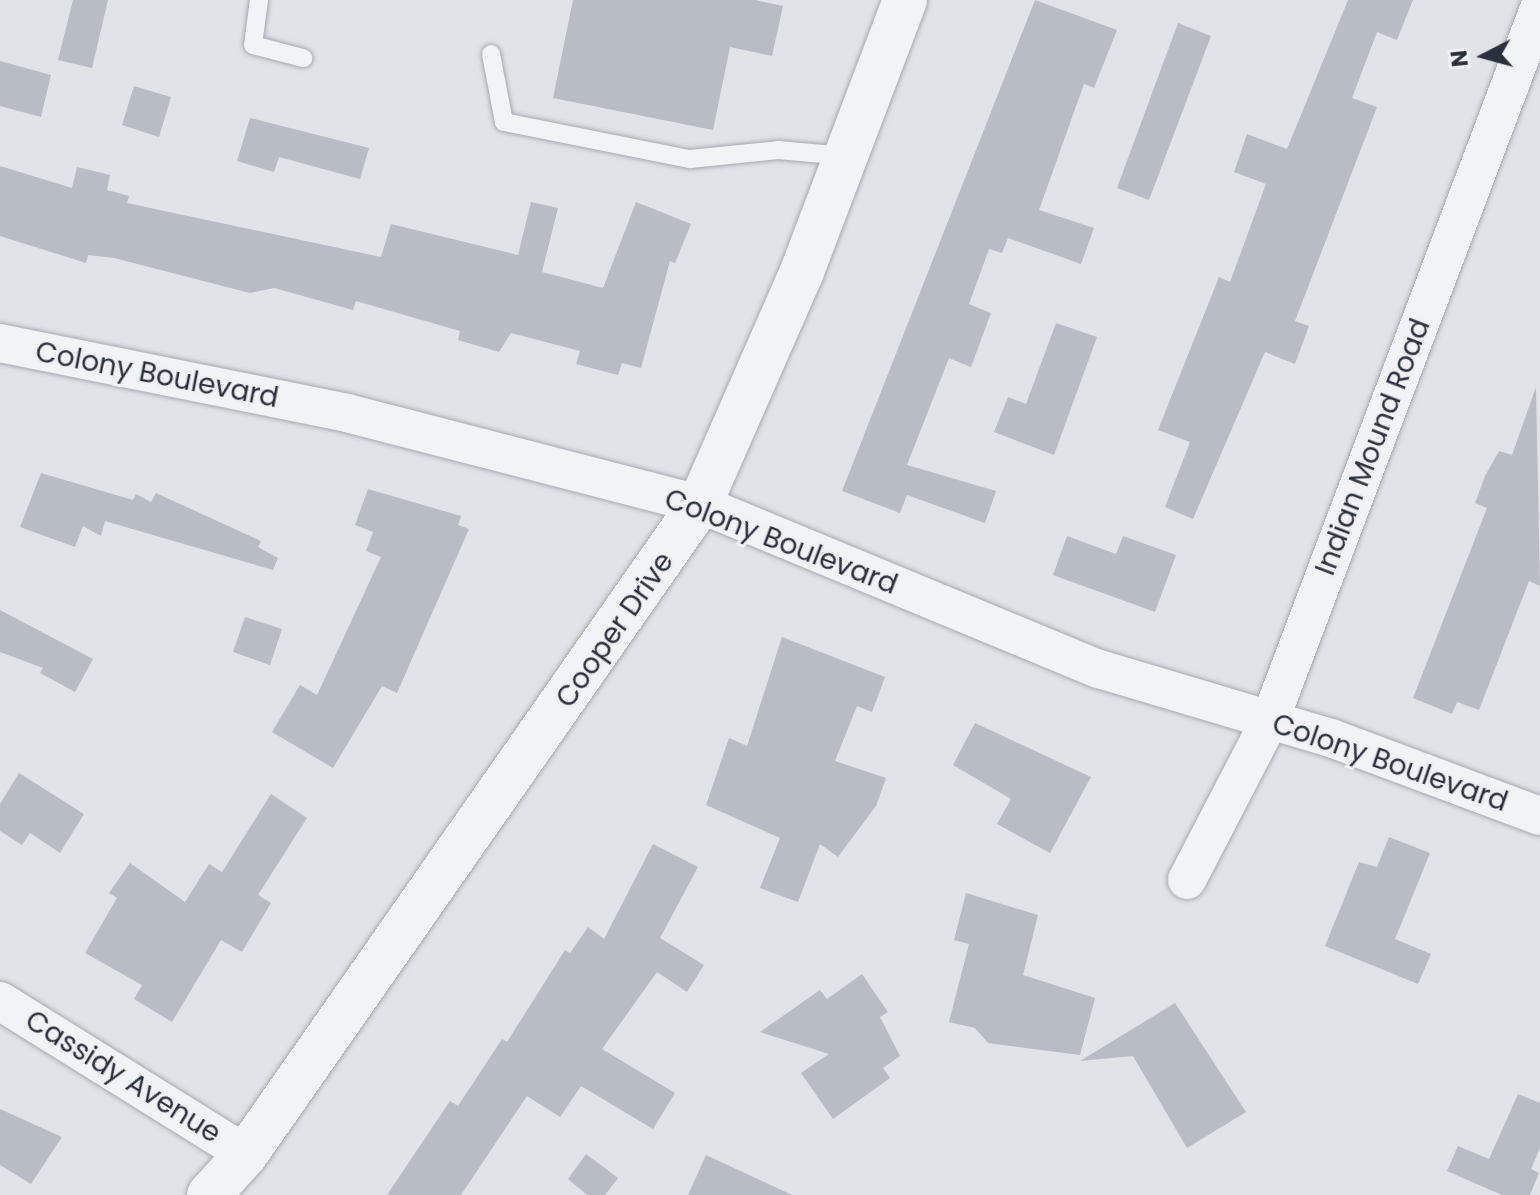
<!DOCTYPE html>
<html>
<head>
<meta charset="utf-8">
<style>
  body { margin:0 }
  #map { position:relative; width:1540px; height:1195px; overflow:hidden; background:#e0e3e7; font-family:Poppins,sans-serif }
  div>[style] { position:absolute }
  .building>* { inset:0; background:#b8bcc4 }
  .roads { filter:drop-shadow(0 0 2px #a6aab1) drop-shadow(0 0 2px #a6aab1) }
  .service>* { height:18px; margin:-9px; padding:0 9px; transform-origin:9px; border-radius:9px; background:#f2f3f6 }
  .minor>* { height:38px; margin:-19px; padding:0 19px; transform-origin:19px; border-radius:19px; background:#f2f3f6 }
  .tertiary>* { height:44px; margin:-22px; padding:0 22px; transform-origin:22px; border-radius:22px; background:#f2f3f6 }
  span { translate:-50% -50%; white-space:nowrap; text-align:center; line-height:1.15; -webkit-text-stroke:6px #eff1f5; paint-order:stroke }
  .street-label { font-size:28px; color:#2a303d }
  .north { position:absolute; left:1444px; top:16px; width:80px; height:80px; -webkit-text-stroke:6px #eff1f5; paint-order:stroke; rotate:264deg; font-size:22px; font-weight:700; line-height:32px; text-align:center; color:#2a303d }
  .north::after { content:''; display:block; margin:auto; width:28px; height:36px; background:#2a303d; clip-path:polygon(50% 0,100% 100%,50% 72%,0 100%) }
</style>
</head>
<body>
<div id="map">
  <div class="building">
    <div style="clip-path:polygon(73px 0,108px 0,92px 68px,58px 60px)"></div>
    <div style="clip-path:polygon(573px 0,755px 0,783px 6px,772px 56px,730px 47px,713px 130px,553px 98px)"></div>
    <div style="clip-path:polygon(1035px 0,1117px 30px,1094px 88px,1084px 84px,1039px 210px,1094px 228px,1081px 264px,1008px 238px,1002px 253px,989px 249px,969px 304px,991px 313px,971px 367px,949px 358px,907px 465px,996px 491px,985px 523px,907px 495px,900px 513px,842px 491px)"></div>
    <div style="clip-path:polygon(1348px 0,1413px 0,1397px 40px,1377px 32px,1352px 98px,1377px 107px,1295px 321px,1309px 326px,1295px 364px,1265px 352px,1193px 519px,1165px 507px,1190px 442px,1158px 430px,1219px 277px,1230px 282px,1266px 184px,1234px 172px,1247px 134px,1287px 149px)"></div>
    <div style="clip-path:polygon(1178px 23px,1211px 36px,1149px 200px,1117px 188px)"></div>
    <div style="clip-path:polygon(0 61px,51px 75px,41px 117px,0 106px)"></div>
    <div style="clip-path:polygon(134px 86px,171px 97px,159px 137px,122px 125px)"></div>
    <div style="clip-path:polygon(250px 118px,369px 148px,360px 179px,279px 157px,274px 172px,237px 161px)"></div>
    <div style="clip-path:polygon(0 166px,72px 188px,77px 167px,110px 175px,107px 190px,129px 196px,127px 203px,381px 257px,391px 224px,518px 255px,531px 202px,558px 208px,542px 272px,603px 288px,636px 202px,691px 224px,675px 263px,670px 261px,641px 368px,622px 363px,618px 375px,576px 364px,580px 351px,511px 333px,499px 352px,458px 340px,460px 331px,356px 301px,353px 310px,274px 288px,250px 293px,114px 258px,88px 255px,86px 263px,0 236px)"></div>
    <div style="clip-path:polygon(1056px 323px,1097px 337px,1054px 455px,994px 432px,1008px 397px,1026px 404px)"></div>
    <div style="clip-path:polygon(1536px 387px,1540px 586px,1529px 581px,1479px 710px,1457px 702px,1452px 714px,1413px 698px,1487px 508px,1475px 503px,1485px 476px,1499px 451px,1512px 455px)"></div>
    <div style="clip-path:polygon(41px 473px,133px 500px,136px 494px,151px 502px,156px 493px,261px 541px,258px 547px,278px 558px,273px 570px,105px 521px,101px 536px,83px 526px,75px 547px,20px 527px)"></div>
    <div style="clip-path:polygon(368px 489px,461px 516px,458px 525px,469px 529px,397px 693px,382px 686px,333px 768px,272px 732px,300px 685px,317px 695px,381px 557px,366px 551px,373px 532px,355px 525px)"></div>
    <div style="clip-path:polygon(1067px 536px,1116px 554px,1123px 536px,1176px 555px,1155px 612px,1053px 575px)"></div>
    <div style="clip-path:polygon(0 610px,93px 659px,75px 692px,40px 673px,43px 668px,0 652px)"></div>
    <div style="clip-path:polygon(245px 617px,282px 629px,270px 665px,233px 652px)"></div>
    <div style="clip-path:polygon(782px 637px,885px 677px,872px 712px,857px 706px,835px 761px,886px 778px,876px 806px,838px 857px,820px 844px,798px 902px,760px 888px,780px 838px,706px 805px,729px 738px,747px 746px)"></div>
    <div style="clip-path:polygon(975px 723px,1091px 777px,1050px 853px,997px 824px,1011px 799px,953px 765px)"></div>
    <div style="clip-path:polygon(19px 773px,84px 814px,60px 853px,30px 833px,22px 845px,0 831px,0 804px)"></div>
    <div style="clip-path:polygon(271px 794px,307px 818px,258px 895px,271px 903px,242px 952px,221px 940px,172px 1022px,134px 999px,142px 985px,85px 953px,117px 898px,109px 893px,130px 863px,185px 902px,209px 864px,222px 872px)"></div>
    <div style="clip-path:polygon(1389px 837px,1430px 853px,1395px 939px,1431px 954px,1418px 984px,1325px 946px,1359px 862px,1377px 867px)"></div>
    <div style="clip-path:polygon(653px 844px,698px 867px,660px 938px,704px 965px,687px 992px,657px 972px,602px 1049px,675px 1093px,653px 1129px,581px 1086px,560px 1117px,527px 1096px,461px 1195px,387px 1195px,450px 1101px,458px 1106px,502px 1039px,507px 1042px,565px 950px,570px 953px,588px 927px,604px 939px)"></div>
    <div style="clip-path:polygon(966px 893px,1038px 915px,1023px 975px,1095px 998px,1080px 1055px,988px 1043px,975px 1028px,949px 1022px,969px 944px,954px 940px)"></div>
    <div style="clip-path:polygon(862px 974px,888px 1012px,880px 1017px,900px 1056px,883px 1068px,890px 1078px,833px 1119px,801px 1073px,829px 1054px,760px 1032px,820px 990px,827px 999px)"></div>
    <div style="clip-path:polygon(1175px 1003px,1246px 1112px,1187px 1148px,1133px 1056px,1080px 1061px)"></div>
    <div style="clip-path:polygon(1518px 1094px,1540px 1103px,1540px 1148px,1531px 1169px,1539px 1173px,1530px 1195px,1502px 1195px,1447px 1171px,1458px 1146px,1489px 1159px)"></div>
    <div style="clip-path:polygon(0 1109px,62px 1137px,31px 1184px,0 1165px)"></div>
    <div style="clip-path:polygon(586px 1154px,618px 1178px,605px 1195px,587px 1195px,568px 1179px)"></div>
    <div style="clip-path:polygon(706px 1155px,792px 1195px,688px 1195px)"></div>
  </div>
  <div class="roads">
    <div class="service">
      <div style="left:259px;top:0;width:45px;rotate:97.6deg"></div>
      <div style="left:253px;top:45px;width:52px;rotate:14.6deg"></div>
      <div style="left:491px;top:54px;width:69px;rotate:79.2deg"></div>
      <div style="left:504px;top:122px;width:190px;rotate:11.3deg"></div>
      <div style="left:690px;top:159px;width:88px;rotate:-5.8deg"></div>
      <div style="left:778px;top:150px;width:68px;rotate:5deg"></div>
    </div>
    <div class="minor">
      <div style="left:0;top:343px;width:354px;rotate:11.4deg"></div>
      <div style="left:347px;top:413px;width:365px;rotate:14.5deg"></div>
      <div style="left:700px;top:504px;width:432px;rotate:22.5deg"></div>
      <div style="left:1099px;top:669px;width:242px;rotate:16.6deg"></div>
      <div style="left:1331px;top:738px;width:223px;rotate:20.5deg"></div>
      <div style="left:1187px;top:880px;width:180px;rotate:-62.6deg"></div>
      <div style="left:1270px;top:720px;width:763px;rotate:-69.29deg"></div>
      <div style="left:0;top:1001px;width:290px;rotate:31.9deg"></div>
    </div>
    <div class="tertiary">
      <div style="left:209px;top:1195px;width:55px;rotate:-47.9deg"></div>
      <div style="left:246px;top:1154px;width:793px;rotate:-55.07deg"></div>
      <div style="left:700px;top:504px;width:251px;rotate:-66.3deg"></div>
      <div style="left:801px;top:274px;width:293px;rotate:-69.2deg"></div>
    </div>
  </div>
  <div class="street-label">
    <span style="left:157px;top:375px;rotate:11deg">Colony Boulevard</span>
    <span style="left:1373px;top:447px;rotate:-69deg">Indian Mound Road</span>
    <span style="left:781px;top:542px;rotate:21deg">Colony Boulevard</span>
    <span style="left:615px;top:630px;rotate:-55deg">Cooper Drive</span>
    <span style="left:1390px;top:763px;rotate:19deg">Colony Boulevard</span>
    <span style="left:123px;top:1077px;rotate:32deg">Cassidy Avenue</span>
  </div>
  <div class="north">N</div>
</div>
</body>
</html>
